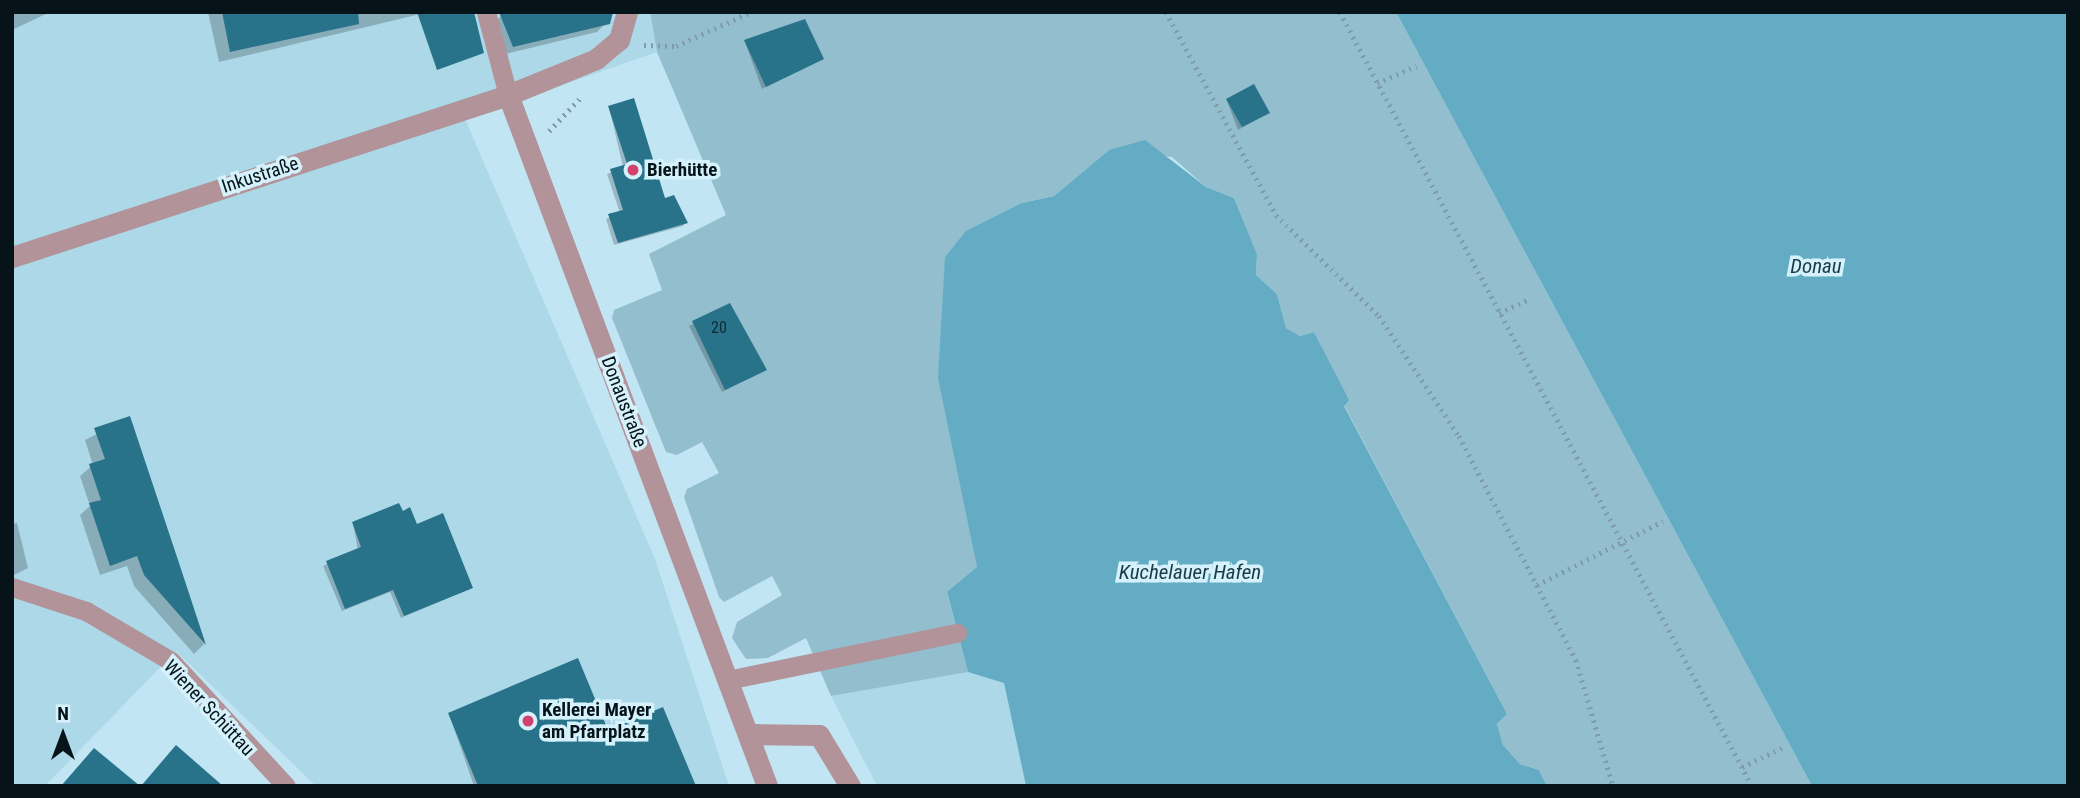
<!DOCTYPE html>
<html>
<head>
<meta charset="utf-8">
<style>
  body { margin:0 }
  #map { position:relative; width:2080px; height:798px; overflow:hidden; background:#c1e5f3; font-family:"Roboto Condensed",sans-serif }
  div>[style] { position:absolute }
  .built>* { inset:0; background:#acd8e8 }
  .green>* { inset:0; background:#92bece }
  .water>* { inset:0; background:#64acc4 }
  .shadow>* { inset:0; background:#0003 }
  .building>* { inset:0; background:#28738a }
  .path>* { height:4.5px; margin-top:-2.25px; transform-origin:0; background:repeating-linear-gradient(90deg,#809ca7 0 2px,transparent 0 7px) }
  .service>* { height:19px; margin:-9.5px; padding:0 9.5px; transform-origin:9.5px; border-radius:9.5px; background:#b19399 }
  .minor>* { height:21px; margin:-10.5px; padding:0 10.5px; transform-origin:10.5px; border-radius:10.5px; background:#b19399 }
  .dots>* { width:19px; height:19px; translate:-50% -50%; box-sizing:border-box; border:4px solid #d4f1fc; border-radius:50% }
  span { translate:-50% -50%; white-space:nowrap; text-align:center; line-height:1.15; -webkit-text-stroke:7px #d4f1fc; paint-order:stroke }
  .number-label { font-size:16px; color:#0e2b34 }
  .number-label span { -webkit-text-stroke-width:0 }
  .poi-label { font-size:19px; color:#061318; font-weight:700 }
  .left { translate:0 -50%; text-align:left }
  .street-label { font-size:19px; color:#061318 }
  .water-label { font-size:21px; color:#193b46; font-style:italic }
  .frame { position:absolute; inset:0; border:14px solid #061318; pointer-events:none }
  .north { position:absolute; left:28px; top:700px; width:70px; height:70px; -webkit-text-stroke:5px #d4f1fc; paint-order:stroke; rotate:0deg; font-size:19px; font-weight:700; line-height:28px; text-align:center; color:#061318 }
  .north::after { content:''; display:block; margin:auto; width:24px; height:32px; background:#061318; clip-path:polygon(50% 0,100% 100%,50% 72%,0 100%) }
</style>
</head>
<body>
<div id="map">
  <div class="built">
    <div style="clip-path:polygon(12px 12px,650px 12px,657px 52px,465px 119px,655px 559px,729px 786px,316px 786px,176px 651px,45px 786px,12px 786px)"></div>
    <div style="clip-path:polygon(968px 672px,1004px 682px,1026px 786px,877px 786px,831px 696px)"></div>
  </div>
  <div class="green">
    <div style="clip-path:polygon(650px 12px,1396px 12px,1812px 786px,1547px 786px,1539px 770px,1520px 764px,1503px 745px,1497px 724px,1507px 714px,1344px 405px,1348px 400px,1314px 332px,1300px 336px,1286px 328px,1277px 294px,1256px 275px,1257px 254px,1234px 198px,1206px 187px,1172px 157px,1109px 150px,1054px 196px,1022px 203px,973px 538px,977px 568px,947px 593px,968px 672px,831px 696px,806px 638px,768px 658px,746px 659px,732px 638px,737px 622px,782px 595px,772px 576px,724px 602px,719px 597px,684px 497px,687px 489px,719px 473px,702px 442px,677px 455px,666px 452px,612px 318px,614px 310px,662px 290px,649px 254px,726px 215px,657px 52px)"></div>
  </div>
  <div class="water">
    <div style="clip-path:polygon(1396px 12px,2068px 12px,2068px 786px,1812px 786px)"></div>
    <div style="clip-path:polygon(1145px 140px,1206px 187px,1234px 198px,1257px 254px,1256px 275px,1277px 294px,1286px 328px,1300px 336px,1314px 332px,1349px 400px,1344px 406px,1507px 714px,1497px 724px,1503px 745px,1520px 764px,1539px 770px,1547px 786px,1026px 786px,1004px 683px,968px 672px,947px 592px,977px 567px,938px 378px,945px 257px,966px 231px,1022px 203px,1054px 196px,1109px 150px)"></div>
  </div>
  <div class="shadow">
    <div style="clip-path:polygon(12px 12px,50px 12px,12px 30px)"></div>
    <div style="clip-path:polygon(208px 12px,429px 12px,219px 62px)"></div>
    <div style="clip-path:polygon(505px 12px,604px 25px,597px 32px,505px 54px,497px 20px)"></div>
    <div style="clip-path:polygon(745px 42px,822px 58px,762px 89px)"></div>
    <div style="clip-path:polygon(1227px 101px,1268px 113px,1238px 130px)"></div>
    <div style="clip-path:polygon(609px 107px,664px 200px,686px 222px,683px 226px,614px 245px,606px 219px,620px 213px,607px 174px,623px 167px)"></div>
    <div style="clip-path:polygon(729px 305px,765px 370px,722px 392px,689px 326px)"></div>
    <div style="clip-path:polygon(129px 418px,204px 644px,194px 654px,134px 586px,127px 566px,100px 575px,80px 515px,90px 506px,80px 476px,93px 465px,85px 440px)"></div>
    <div style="clip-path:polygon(17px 523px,28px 568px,12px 576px,12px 524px)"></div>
    <div style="clip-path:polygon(353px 524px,416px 526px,471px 588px,401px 618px,390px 592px,342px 611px,323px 566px,358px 550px)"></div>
    <div style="clip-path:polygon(449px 714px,608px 732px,695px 786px,474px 786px)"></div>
  </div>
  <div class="building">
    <div style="clip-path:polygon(222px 12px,358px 12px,359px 24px,230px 52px)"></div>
    <div style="clip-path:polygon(417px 12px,474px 12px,484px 53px,437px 70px)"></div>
    <div style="clip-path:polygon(499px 12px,613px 12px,610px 24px,513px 47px)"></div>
    <div style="clip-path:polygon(805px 19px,824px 59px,766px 87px,744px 40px)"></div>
    <div style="clip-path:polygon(1254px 84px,1270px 113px,1242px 127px,1226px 99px)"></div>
    <div style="clip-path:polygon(634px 98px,665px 198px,674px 195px,688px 223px,618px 243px,608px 214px,623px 210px,610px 169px,627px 164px,608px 106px)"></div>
    <div style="clip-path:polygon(730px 303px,767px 370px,725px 390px,692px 321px)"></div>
    <div style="clip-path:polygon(130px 416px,179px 563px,206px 645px,144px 575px,137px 556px,110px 566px,89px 503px,101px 500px,89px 464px,105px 459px,94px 428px)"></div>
    <div style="clip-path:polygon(399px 503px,403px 511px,410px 507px,417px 524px,443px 513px,473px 588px,404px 616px,393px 590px,345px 609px,326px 561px,361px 547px,352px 522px)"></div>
    <div style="clip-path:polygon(578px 658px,608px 730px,663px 707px,696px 786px,478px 786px,448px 713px)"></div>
    <div style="clip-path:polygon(176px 745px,223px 786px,141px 786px)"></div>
    <div style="clip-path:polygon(94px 748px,140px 786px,61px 786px)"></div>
  </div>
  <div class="path">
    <div style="left:1166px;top:12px;width:231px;rotate:61.5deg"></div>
    <div style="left:1276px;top:215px;width:144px;rotate:44.4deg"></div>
    <div style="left:1379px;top:316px;width:144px;rotate:56.3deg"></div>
    <div style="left:1459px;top:436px;width:253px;rotate:62.4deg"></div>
    <div style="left:1576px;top:660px;width:131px;rotate:73.6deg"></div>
    <div style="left:1340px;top:12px;width:877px;rotate:61.97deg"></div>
    <div style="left:644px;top:45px;width:32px;rotate:2deg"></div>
    <div style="left:676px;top:46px;width:82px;rotate:-24.4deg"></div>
    <div style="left:1377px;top:83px;width:43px;rotate:-23.6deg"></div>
    <div style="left:549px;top:131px;width:47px;rotate:-46.7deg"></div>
    <div style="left:1499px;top:313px;width:33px;rotate:-25deg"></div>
    <div style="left:1537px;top:585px;width:141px;rotate:-26.9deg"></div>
    <div style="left:1742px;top:767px;width:44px;rotate:-25.4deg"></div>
  </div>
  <div class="service">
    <div style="left:486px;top:12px;width:86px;rotate:75.2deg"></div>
    <div style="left:12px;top:587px;width:78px;rotate:18deg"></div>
    <div style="left:86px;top:611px;width:99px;rotate:30.5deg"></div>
    <div style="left:171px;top:661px;width:170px;rotate:47.4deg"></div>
    <div style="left:732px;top:679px;width:230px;rotate:-11.6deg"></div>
  </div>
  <div class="minor">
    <div style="left:508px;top:95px;width:738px;rotate:69.45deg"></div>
    <div style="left:12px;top:257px;width:522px;rotate:-18.09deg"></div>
    <div style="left:508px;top:95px;width:95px;rotate:-22.2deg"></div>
    <div style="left:596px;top:59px;width:30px;rotate:-40deg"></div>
    <div style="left:619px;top:40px;width:29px;rotate:-74deg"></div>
    <div style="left:751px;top:734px;width:68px;rotate:0.8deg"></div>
    <div style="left:819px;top:735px;width:60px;rotate:58.7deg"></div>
  </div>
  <div class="dots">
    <div style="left:633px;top:170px;background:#d1436e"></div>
    <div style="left:528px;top:721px;background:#d1436e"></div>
  </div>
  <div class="number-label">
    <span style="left:719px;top:328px">20</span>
  </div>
  <div class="poi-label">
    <span class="left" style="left:647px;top:170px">Bierhütte</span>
    <span class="left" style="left:542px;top:721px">Kellerei Mayer<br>am Pfarrplatz</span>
  </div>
  <div class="street-label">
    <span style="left:260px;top:175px;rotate:-18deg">Inkustraße</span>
    <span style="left:624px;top:402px;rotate:69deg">Donaustraße</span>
    <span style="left:209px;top:708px;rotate:47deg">Wiener Schüttau</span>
  </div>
  <div class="water-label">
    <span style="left:1816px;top:266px">Donau</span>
    <span style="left:1190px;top:572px">Kuchelauer Hafen</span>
  </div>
  <div class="frame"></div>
  <div class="north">N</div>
</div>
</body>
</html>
